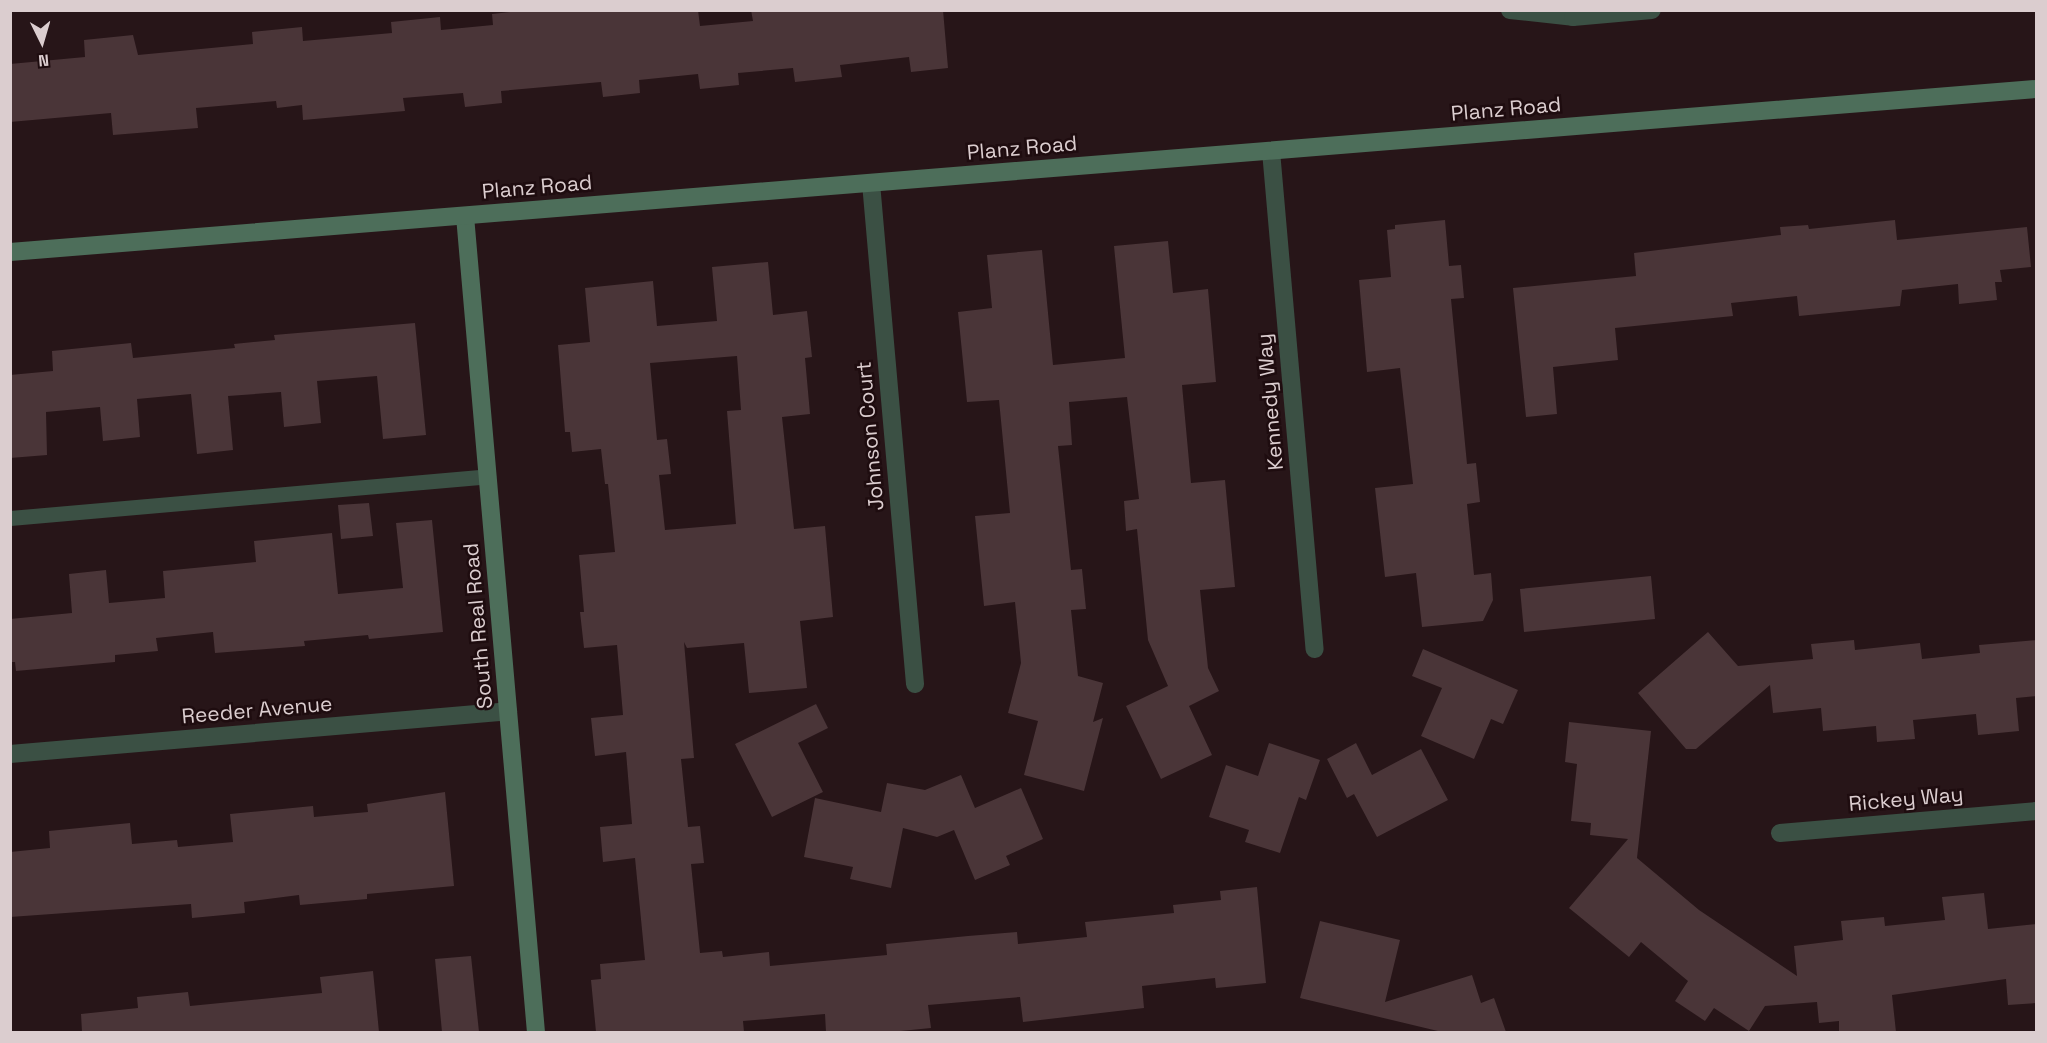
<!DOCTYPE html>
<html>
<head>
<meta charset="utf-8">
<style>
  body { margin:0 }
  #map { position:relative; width:2047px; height:1043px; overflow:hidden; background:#271518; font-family:"Space Grotesk",sans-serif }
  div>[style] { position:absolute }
  .building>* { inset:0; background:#4a3538 }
  .lane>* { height:15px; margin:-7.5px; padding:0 7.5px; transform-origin:7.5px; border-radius:7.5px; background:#3b5044 }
  .street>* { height:18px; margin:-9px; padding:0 9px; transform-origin:9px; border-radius:9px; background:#3b5044 }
  .secondary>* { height:18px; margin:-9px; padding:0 9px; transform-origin:9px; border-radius:9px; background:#4d6e5a }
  span { translate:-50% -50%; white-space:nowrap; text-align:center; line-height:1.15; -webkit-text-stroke:5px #1e0c0f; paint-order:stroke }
  .street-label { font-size:21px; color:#dbcdcf }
  .frame { position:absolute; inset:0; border:12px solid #dbcdcf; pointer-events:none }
  .north { position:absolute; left:12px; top:12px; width:60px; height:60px; -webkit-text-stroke:4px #1e0c0f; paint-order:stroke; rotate:175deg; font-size:16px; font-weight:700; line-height:24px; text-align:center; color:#dbcdcf }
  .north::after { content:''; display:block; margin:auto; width:21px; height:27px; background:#dbcdcf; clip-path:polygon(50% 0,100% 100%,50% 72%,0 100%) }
</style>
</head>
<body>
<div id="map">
  <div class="building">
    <div style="clip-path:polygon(527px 10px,698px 10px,700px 26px,753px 21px,751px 10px,943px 10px,948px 68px,911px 72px,909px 57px,840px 65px,842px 77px,795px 82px,793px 68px,738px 73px,739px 85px,700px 89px,698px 74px,639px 80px,640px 93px,603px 97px,601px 82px,501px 91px,502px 103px,465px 107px,463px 93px,403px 98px,405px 111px,303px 120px,302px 105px,277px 108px,276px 101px,196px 108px,198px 128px,113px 135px,111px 113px,10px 122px,10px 64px,85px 57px,84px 40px,133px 35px,138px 55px,253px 44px,252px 32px,302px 27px,303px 41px,392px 33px,391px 22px,440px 17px,441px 30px,493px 25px,492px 14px)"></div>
    <div style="clip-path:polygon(1445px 220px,1449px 266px,1461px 265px,1464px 298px,1451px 299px,1467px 464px,1476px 463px,1480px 502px,1467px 504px,1474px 575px,1491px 573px,1493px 600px,1483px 621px,1422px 627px,1416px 573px,1385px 577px,1375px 488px,1413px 484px,1400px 368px,1367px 372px,1359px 280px,1391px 277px,1387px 230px,1395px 229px,1395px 225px)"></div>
    <div style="clip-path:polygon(1895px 220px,1897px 240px,2027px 227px,2031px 267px,2000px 270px,2002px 282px,1995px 282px,1997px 300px,1959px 304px,1958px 284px,1902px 290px,1900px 306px,1799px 316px,1797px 296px,1731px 303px,1733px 316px,1615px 328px,1618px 360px,1553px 367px,1557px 414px,1526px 417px,1513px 288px,1636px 276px,1634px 253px,1781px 235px,1780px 227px,1808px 225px,1809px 229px)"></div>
    <div style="clip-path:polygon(1168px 241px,1173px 293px,1208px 289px,1216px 382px,1182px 385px,1191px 483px,1225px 480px,1235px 587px,1200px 590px,1208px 668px,1219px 691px,1189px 706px,1212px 755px,1161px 779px,1126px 706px,1168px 686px,1148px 640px,1137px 529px,1126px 531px,1124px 501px,1139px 499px,1127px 397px,1069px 402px,1072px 445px,1058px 446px,1071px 570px,1082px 569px,1086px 609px,1071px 610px,1078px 676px,1103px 683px,1093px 722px,1103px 718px,1084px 791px,1024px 775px,1038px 721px,1008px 713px,1021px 663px,1015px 602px,984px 606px,975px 516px,1010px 513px,999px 400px,967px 402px,958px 312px,992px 308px,987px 255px,1042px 250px,1053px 365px,1125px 358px,1114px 246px)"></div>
    <div style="clip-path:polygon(evenodd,768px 262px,773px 315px,807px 311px,812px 357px,805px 358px,810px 414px,782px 417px,794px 529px,825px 526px,833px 617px,800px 621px,807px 688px,749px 693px,744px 643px,687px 648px,684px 642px,694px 758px,681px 759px,688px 827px,700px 826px,704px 863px,691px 864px,700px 953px,722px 951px,723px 957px,769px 952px,770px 966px,887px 955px,886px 944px,968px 936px,1017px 932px,1018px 944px,1087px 937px,1085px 922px,1174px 913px,1173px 905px,1221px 900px,1220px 891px,1257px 887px,1266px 983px,1216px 988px,1215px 978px,1142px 986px,1144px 1008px,1023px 1022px,1020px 997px,928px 1005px,931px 1028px,891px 1032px,826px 1032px,825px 1014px,743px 1021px,744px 1032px,596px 1032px,591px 980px,601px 979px,600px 964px,645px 960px,635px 858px,603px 862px,600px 827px,632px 824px,626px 752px,595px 756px,591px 718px,623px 715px,617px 645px,584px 648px,580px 612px,584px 612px,579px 555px,615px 552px,608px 484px,605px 484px,601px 449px,572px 452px,570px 432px,565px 432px,558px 345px,590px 342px,585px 288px,653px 281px,657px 326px,717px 321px,712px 267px,768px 262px,737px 356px,741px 410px,727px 411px,736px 524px,665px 530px,659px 475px,671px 474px,667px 439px,657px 440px,650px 363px,737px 356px)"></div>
    <div style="clip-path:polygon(415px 323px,426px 435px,383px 439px,377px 376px,317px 381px,321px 423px,284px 427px,281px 392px,228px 396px,233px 450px,197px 454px,191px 394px,137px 399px,140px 437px,103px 441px,100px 407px,46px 412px,47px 455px,10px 458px,10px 375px,53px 371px,52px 351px,131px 343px,133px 358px,235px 348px,234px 344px,275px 340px,274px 335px)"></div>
    <div style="clip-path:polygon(369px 503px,373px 536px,341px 539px,338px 505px)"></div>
    <div style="clip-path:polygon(432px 520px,443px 632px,369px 639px,368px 635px,304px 641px,305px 646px,215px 653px,213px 632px,156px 638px,158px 651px,115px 655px,115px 662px,16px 671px,15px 662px,10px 662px,10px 619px,72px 613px,69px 574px,106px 570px,109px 603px,165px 598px,163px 571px,256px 562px,254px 541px,332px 533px,338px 594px,403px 588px,396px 523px)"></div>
    <div style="clip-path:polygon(1651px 576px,1655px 619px,1524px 632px,1520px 589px)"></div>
    <div style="clip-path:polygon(1708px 632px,1738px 666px,1813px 659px,1811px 644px,1854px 640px,1855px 650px,1920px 643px,1922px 659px,1980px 653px,1979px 645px,2037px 640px,2037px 696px,2016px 698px,2019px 731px,1978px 735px,1976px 714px,1913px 720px,1915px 739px,1877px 742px,1876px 726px,1823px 731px,1821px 708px,1773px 713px,1770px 685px,1696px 749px,1686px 749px,1638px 693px)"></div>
    <div style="clip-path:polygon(1423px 649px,1518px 690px,1503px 724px,1491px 719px,1474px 759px,1421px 736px,1442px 688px,1412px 676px)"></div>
    <div style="clip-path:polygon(816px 704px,828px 728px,798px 743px,823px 792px,772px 817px,735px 744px)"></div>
    <div style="clip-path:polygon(1569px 722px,1651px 731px,1637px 858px,1699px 910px,1797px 976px,1794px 946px,1843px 940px,1841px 921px,1884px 917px,1885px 926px,1945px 920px,1942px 897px,1984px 893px,1988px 929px,2037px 924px,2037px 1003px,2008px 1005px,2006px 979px,1892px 995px,1896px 1032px,1839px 1032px,1839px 1021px,1819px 1023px,1817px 1002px,1765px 1006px,1749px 1031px,1714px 1008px,1705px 1021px,1675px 1001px,1688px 981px,1641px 942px,1629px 957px,1569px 908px,1628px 839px,1590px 835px,1591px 823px,1571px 821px,1577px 764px,1565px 762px)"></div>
    <div style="clip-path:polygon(1269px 743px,1320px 760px,1306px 800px,1299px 797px,1280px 853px,1245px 842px,1249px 830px,1209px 817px,1226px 765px,1258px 776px)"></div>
    <div style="clip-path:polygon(1356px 743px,1372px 775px,1421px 749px,1448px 800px,1377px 837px,1354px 794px,1347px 798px,1327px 759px)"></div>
    <div style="clip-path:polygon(961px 775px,975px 808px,1021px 788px,1043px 839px,1006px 856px,1010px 865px,975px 880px,954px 830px,937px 837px,903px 828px,891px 888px,850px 879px,853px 867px,804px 857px,815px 798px,881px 812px,887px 783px,925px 790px)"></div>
    <div style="clip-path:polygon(445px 792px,454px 886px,367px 894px,367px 899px,300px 905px,299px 895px,244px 902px,245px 913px,192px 918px,191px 904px,10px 917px,10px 852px,50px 848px,49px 831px,130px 823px,132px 844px,177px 840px,178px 847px,233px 842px,230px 814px,313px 806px,314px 817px,368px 812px,367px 804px)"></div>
    <div style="clip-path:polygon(1320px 921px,1400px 940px,1385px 1002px,1472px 975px,1481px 1003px,1494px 998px,1506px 1032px,1442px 1032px,1300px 998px)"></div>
    <div style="clip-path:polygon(471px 956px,479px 1032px,442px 1032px,435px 959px)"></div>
    <div style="clip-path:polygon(373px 971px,379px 1032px,82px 1032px,81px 1014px,138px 1008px,137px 997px,188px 992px,190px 1006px,322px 993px,320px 977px)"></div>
  </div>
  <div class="lane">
    <div style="left:10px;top:518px;width:480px;rotate:-5deg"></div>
  </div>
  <div class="street">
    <div style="left:1510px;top:10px;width:63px;rotate:6.3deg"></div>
    <div style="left:1573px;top:17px;width:79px;rotate:-5.1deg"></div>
    <div style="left:1271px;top:151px;width:500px;rotate:85deg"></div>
    <div style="left:871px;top:183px;width:503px;rotate:84.98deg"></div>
    <div style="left:10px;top:754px;width:500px;rotate:-4.9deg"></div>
    <div style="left:1780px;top:833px;width:257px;rotate:-4.9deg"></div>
  </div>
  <div class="secondary">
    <div style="left:465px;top:216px;width:819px;rotate:85.03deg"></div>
    <div style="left:10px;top:252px;width:2033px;rotate:-4.6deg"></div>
  </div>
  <div class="street-label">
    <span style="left:1506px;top:109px;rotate:-5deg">Planz Road</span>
    <span style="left:1022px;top:148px;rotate:-5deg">Planz Road</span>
    <span style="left:537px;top:187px;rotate:-5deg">Planz Road</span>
    <span style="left:1270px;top:402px;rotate:-95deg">Kennedy Way</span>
    <span style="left:870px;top:436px;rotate:-95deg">Johnson Court</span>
    <span style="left:478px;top:626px;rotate:-95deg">South Real Road</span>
    <span style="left:257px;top:710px;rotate:-5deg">Reeder Avenue</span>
    <span style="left:1906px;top:799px;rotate:-5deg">Rickey Way</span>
  </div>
  <div class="frame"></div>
  <div class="north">N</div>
</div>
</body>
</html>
